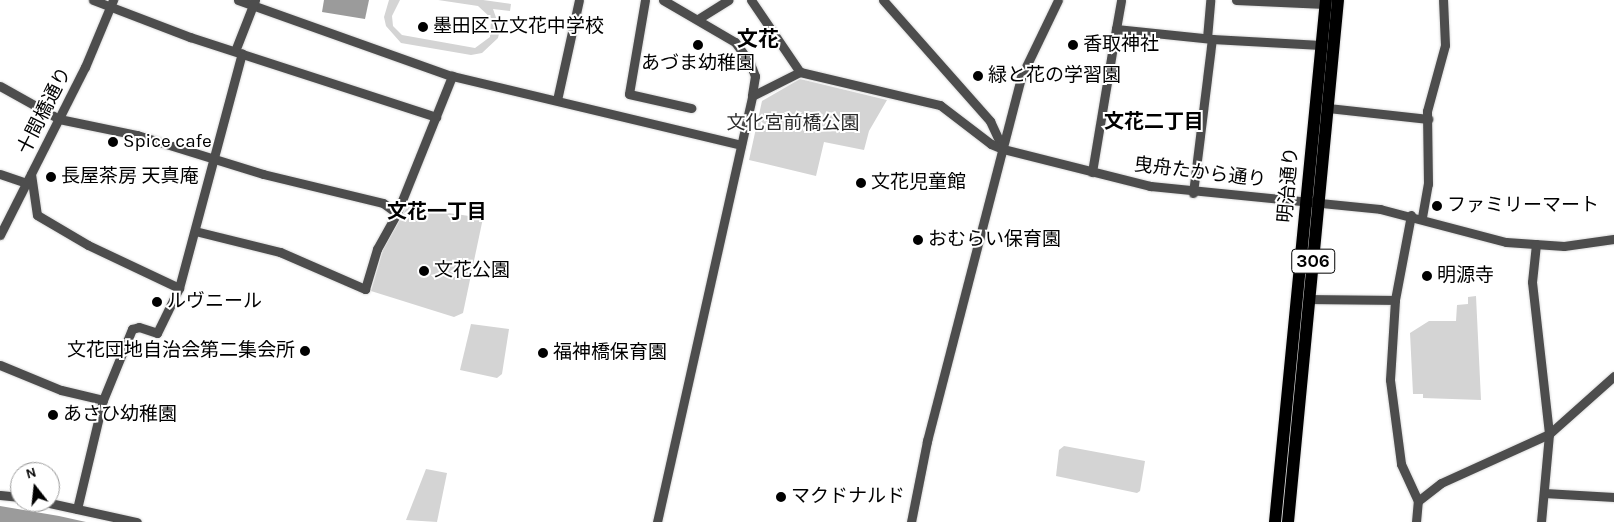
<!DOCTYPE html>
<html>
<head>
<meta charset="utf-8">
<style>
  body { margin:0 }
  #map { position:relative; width:1614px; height:522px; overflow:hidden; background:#fff; font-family:Karla,"Noto Sans JP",sans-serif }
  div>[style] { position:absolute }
  .green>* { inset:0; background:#d4d4d4 }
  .water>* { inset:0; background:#9b9b9b }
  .roads { filter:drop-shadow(0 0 1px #dbdbdb) drop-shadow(0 0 1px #dbdbdb) }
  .minor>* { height:9px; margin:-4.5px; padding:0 4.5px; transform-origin:4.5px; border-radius:4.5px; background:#4d4d4d }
  .major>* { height:12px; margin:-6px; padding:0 6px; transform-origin:6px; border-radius:6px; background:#000 }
  .dots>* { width:14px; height:14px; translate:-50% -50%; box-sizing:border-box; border:2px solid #fff; border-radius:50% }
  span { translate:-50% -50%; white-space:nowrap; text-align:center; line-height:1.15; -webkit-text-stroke:4px #fff; paint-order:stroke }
  .shield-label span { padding:1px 4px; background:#fff; border:1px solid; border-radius:4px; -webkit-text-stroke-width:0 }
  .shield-label { font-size:18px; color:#000; font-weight:700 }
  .poi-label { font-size:19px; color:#000 }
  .left { translate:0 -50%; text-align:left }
  .right { translate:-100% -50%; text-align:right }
  .street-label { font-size:19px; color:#000 }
  .park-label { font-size:19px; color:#2b2b2b }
  .neighbourhood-label { font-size:20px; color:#000; font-weight:700 }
  .quarter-label { font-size:21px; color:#000; font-weight:700 }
  .north { position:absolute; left:10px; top:462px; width:50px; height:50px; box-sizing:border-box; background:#fff; border:1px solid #999; border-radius:50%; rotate:344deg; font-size:14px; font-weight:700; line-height:20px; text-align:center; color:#000 }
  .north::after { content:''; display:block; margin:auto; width:18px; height:22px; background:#000; clip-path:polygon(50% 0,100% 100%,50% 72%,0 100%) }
</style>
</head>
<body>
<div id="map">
  <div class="green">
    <div style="clip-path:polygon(389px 0,400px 0,392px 16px,393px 26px,402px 35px,475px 48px,490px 37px,491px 18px,478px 6px,438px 0,483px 0,511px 4px,510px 11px,493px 9px,500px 29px,498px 38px,482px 53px,471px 55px,401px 43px,386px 26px,384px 17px)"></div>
    <div style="clip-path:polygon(800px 79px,887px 100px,869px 131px,864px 150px,824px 142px,816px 176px,749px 160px,762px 101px)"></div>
    <div style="clip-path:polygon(407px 207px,483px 218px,463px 313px,454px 317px,371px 291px,383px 250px)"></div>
    <div style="clip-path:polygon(1476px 296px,1481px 400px,1423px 398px,1423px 394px,1413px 394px,1410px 333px,1429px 321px,1456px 321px,1457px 305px,1468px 304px,1468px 297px)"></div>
    <div style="clip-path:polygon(471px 324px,509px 329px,502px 374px,497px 378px,460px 370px)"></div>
    <div style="clip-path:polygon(1064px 446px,1145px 461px,1140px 491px,1137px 493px,1056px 476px,1059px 450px)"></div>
    <div style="clip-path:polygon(426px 469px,447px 473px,437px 522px,406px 520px)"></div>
  </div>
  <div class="water">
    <div style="clip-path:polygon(324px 0,369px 0,365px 19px,322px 12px)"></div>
    <div style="clip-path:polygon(0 506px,59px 516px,86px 522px,0 522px)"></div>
  </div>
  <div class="roads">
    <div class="minor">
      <div style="left:93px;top:0;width:104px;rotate:20.9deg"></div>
      <div style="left:190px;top:37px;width:259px;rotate:18deg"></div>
      <div style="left:238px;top:0;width:227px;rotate:19.6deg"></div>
      <div style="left:452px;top:76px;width:297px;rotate:13.4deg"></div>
      <div style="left:645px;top:0;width:95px;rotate:99.7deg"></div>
      <div style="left:629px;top:94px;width:64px;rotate:12.7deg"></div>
      <div style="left:663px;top:0;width:83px;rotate:30.3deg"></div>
      <div style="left:735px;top:42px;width:26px;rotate:54deg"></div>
      <div style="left:750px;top:63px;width:14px;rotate:69deg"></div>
      <div style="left:755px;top:76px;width:20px;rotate:99deg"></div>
      <div style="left:751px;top:0;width:87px;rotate:55.8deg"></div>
      <div style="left:883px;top:0;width:162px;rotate:48.5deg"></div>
      <div style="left:990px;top:121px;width:31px;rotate:65deg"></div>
      <div style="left:1003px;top:149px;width:152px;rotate:14.1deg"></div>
      <div style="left:1150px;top:186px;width:231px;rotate:5.7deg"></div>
      <div style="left:1380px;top:209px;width:130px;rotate:14.7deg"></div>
      <div style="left:1506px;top:242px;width:58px;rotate:3.9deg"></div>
      <div style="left:1564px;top:246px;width:50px;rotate:-8deg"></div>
      <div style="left:1236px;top:0;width:89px;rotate:2.6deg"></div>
      <div style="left:698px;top:19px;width:36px;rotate:-32deg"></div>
      <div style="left:1116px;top:29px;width:29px;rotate:-80deg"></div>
      <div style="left:1207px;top:38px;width:38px;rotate:-85deg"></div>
      <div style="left:235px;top:51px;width:55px;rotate:-68.6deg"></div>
      <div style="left:0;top:86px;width:68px;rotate:29.2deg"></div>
      <div style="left:59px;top:119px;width:80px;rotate:11.6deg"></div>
      <div style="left:137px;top:135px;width:132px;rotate:17.2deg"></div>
      <div style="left:263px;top:174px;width:123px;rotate:13.6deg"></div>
      <div style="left:383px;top:203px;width:17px;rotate:36deg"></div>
      <div style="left:557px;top:100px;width:102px;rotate:-77.6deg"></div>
      <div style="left:1328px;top:108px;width:101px;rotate:6.3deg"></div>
      <div style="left:1092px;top:172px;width:145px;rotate:-80.5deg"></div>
      <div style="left:1116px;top:29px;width:97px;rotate:5.9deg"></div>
      <div style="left:1212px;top:39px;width:109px;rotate:3.2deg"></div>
      <div style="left:0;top:174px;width:28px;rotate:19deg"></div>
      <div style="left:31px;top:174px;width:41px;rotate:81.7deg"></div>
      <div style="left:37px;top:215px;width:59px;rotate:30.5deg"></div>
      <div style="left:88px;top:245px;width:101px;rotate:25.3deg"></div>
      <div style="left:1193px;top:193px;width:155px;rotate:-83deg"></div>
      <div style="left:1411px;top:215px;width:86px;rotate:100.7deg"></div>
      <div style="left:1395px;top:300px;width:80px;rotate:93.6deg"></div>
      <div style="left:1390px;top:380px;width:85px;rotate:82.5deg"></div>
      <div style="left:1401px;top:464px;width:41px;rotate:65.3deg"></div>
      <div style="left:1422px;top:217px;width:34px;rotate:-80deg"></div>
      <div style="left:1428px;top:184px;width:73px;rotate:-90.8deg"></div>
      <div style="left:1427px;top:111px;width:68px;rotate:-74.7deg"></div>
      <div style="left:1445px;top:45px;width:45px;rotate:-92.5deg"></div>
      <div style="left:195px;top:231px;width:88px;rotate:13.9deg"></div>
      <div style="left:280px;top:252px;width:93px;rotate:23.5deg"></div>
      <div style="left:365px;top:289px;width:42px;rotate:-73.3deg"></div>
      <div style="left:377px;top:249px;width:41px;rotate:-60.9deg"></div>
      <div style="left:397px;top:213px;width:148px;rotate:-68.1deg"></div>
      <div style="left:0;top:235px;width:188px;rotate:-63.2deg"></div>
      <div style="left:85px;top:67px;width:73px;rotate:-67.3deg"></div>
      <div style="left:1536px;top:244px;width:38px;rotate:96deg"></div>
      <div style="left:1532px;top:282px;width:153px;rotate:83.6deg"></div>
      <div style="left:1549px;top:434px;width:88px;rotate:95.2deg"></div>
      <div style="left:1309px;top:299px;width:86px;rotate:0.7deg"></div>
      <div style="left:0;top:365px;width:66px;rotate:22.3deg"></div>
      <div style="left:61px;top:390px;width:43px;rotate:13.4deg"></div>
      <div style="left:1544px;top:493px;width:70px;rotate:3.3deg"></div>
      <div style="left:0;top:495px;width:20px;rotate:6deg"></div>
      <div style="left:45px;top:502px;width:94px;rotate:12.3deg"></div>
      <div style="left:77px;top:509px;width:112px;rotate:-76.6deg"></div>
      <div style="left:103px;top:400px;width:77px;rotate:-67.8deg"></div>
      <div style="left:132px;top:329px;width:7px;rotate:-16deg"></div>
      <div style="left:139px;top:327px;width:19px;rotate:18deg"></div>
      <div style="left:157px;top:333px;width:50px;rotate:-63.9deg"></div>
      <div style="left:179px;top:288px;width:243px;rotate:-75deg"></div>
      <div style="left:657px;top:522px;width:436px;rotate:-77.4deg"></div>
      <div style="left:752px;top:96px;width:54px;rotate:-26.6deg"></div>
      <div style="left:800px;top:72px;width:144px;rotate:13.3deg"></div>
      <div style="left:940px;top:105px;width:64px;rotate:37.4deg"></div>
      <div style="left:991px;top:144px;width:13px;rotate:23deg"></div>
      <div style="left:911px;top:522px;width:83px;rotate:-78.8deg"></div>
      <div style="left:927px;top:441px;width:376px;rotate:-75.5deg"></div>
      <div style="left:1021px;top:77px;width:85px;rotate:-64.3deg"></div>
      <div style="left:1416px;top:522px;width:21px;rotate:-85deg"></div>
      <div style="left:1418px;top:501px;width:29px;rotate:-38deg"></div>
      <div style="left:1441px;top:483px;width:119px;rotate:-24.4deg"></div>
      <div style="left:1549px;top:434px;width:87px;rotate:-41.7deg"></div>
    </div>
    <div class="major">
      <div style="left:1275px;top:522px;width:524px;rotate:-84.42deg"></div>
      <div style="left:1288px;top:522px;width:524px;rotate:-84.53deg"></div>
    </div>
  </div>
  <div class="dots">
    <div style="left:423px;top:27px;background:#000"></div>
    <div style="left:698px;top:45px;background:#000"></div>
    <div style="left:1073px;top:45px;background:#000"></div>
    <div style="left:978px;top:76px;background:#000"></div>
    <div style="left:113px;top:142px;background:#000"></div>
    <div style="left:51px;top:177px;background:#000"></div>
    <div style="left:861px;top:183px;background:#000"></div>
    <div style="left:1437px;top:206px;background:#000"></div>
    <div style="left:918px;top:240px;background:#000"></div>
    <div style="left:424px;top:271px;background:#000"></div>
    <div style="left:1427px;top:276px;background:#000"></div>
    <div style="left:157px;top:302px;background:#000"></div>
    <div style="left:305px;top:351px;background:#000"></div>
    <div style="left:543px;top:353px;background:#000"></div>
    <div style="left:53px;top:415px;background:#000"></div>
    <div style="left:781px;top:497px;background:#000"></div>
  </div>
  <div class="shield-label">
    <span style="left:1313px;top:261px">306</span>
  </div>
  <div class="poi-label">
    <span class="left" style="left:433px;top:27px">墨田区立文花中学校</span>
    <span class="left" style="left:1083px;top:45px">香取神社</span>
    <span style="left:698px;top:64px">あづま幼稚園</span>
    <span class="left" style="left:988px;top:76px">緑と花の学習園</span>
    <span class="left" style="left:123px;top:142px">Spice cafe</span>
    <span class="left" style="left:61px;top:177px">長屋茶房 天真庵</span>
    <span class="left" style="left:871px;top:183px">文花児童館</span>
    <span class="left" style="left:1447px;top:206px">ファミリーマート</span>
    <span class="left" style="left:928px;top:240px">おむらい保育園</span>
    <span class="left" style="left:434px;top:271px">文花公園</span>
    <span class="left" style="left:1437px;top:276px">明源寺</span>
    <span class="left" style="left:167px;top:302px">ルヴニール</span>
    <span class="right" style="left:295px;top:351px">文花団地自治会第二集会所</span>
    <span class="left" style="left:553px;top:353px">福神橋保育園</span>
    <span class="left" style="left:63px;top:415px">あさひ幼稚園</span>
    <span class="left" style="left:791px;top:497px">マクドナルド</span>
  </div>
  <div class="street-label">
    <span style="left:45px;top:111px;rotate:-63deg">十間橋通り</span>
    <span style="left:1200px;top:173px;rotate:7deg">曳舟たから通り</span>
    <span style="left:1289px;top:185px;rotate:-85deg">明治通り</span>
  </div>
  <div class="park-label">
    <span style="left:793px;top:124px">文化宮前橋公園</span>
  </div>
  <div class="neighbourhood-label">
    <span style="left:1154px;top:121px">文花二丁目</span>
    <span style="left:437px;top:211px">文花一丁目</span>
  </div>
  <div class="quarter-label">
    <span style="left:758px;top:39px">文花</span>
  </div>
  <div class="north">N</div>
</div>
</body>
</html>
